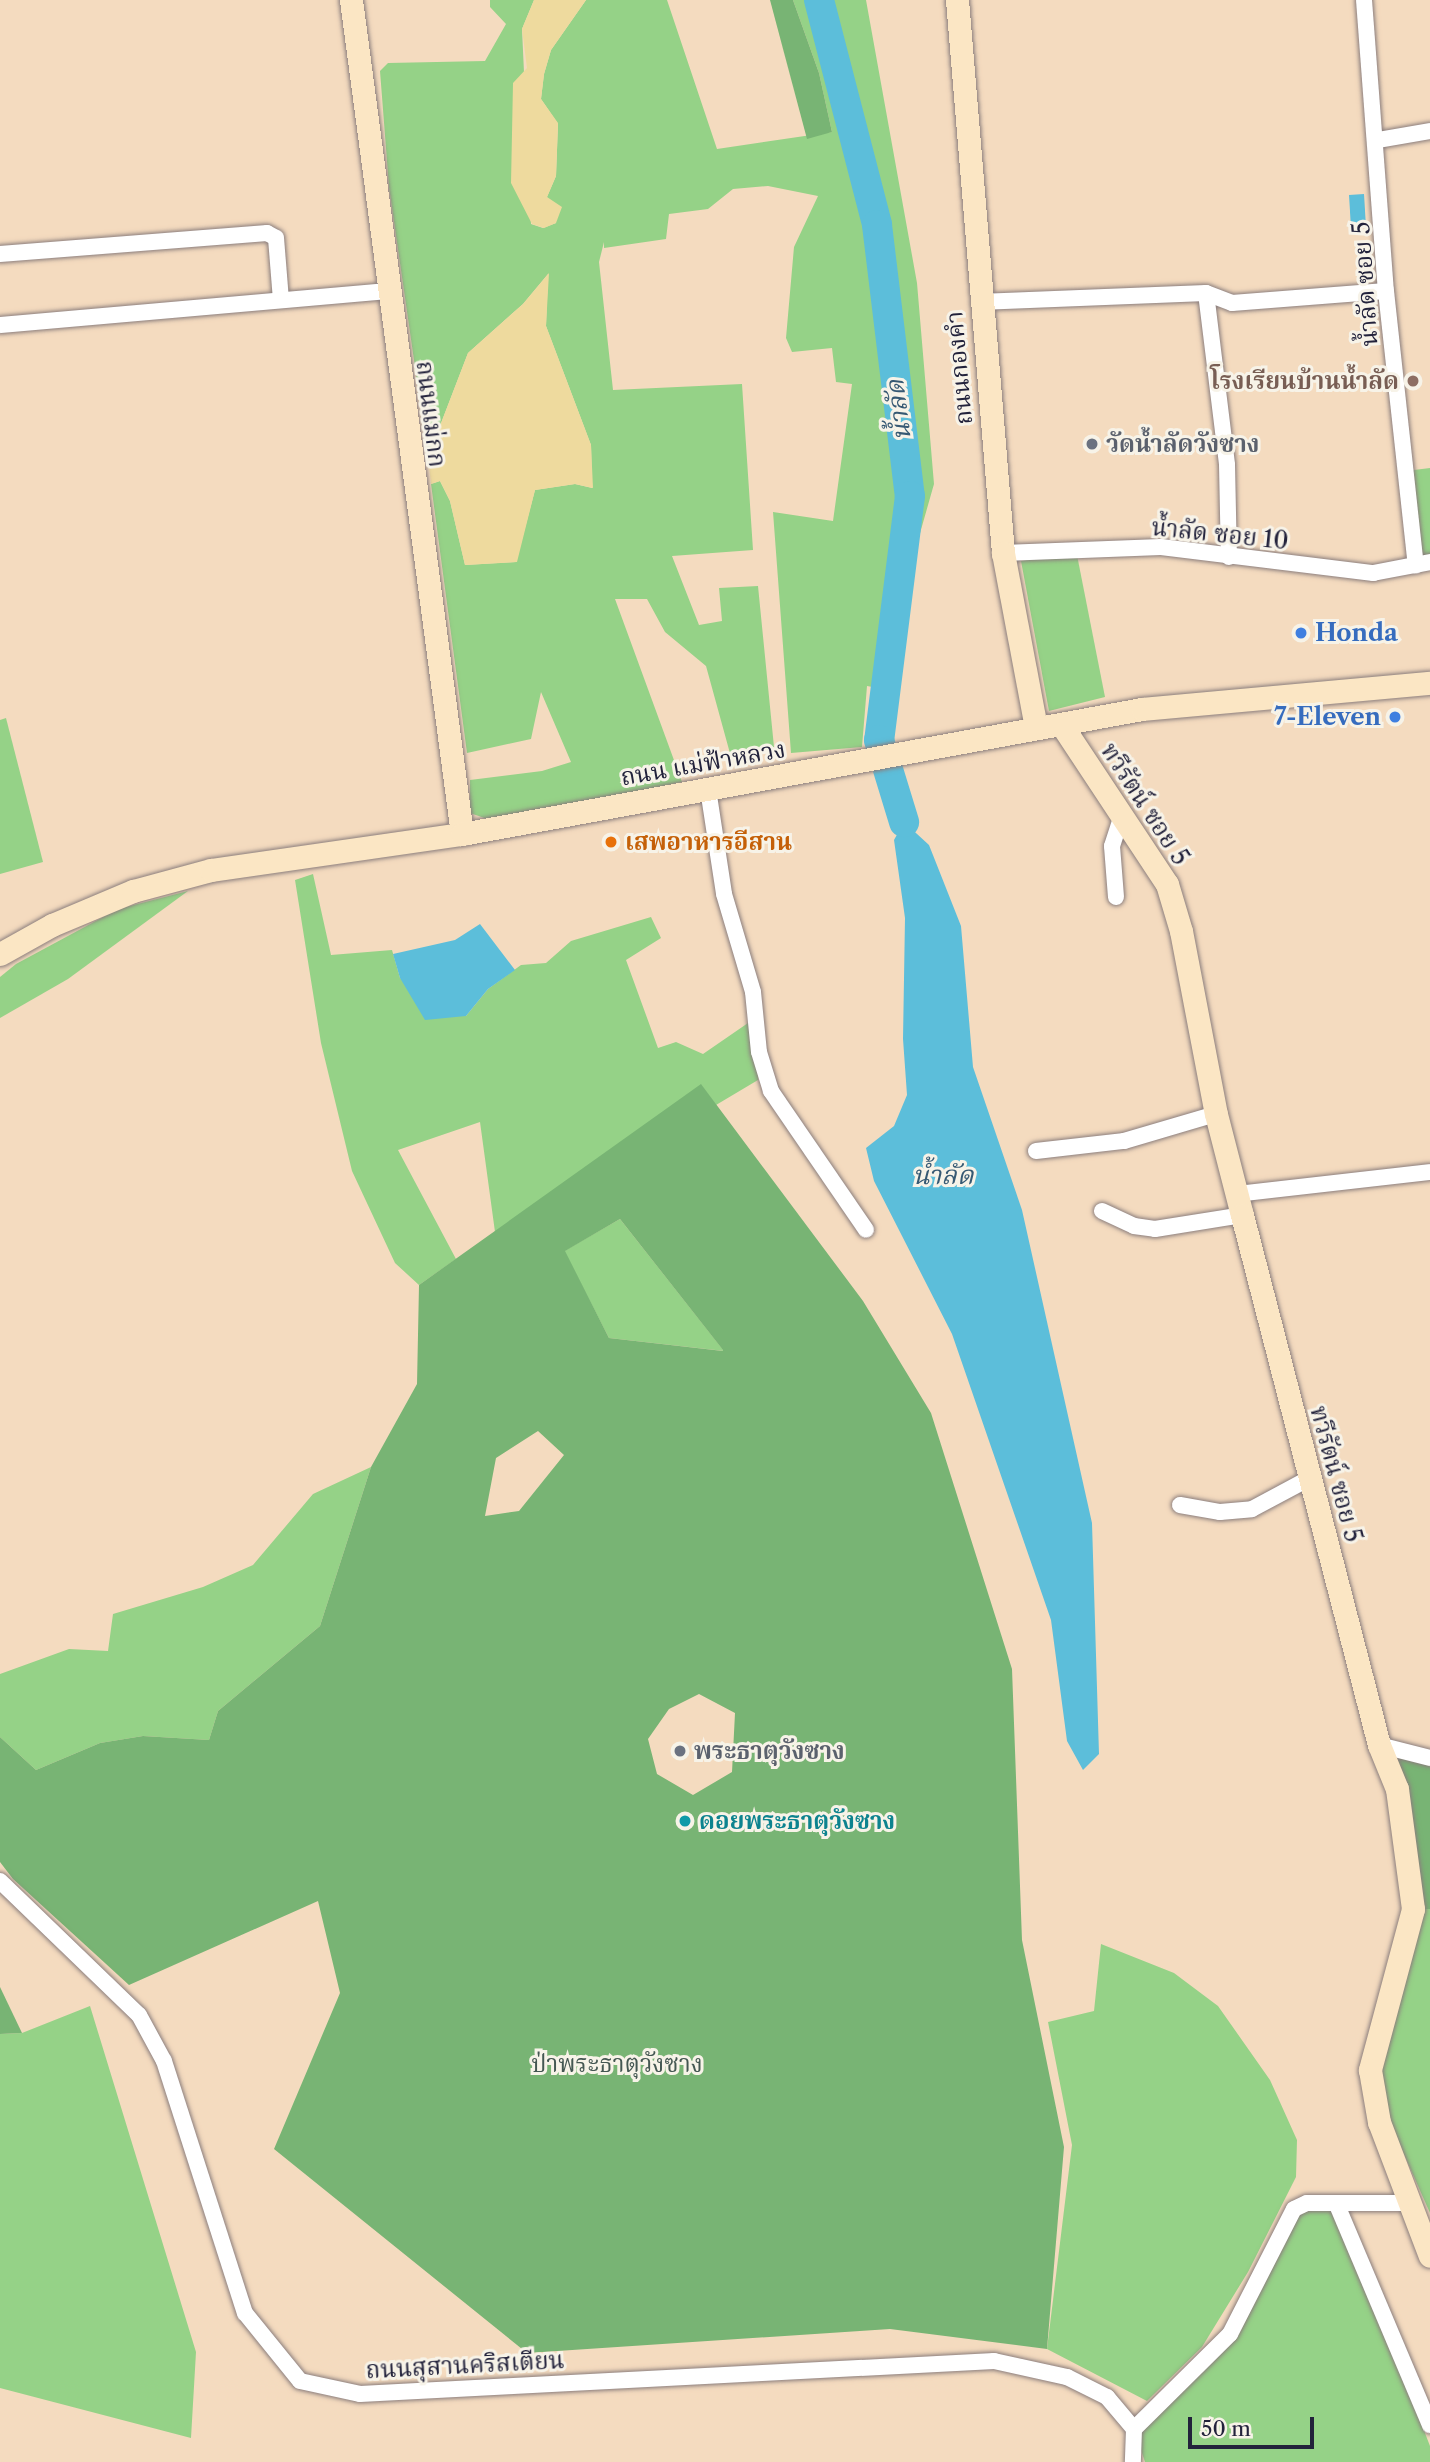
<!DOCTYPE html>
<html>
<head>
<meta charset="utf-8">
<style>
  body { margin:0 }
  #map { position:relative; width:1430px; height:2462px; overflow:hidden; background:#f4dbbf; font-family:"Libre Caslon Text","Noto Serif Thai",serif }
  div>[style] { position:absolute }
  .green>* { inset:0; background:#95d287 }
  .forest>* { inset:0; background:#78b474 }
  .sand>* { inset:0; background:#eeda9e }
  .water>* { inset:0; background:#5cbeda }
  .river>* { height:30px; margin:-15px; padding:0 15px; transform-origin:15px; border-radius:15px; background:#5cbeda }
  .roads { filter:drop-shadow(0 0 2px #8b7e7d) drop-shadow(0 0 2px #8b7e7d) }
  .street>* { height:16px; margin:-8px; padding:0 8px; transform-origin:8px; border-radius:8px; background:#fff }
  .secondary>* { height:23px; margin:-11.5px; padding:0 11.5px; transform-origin:11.5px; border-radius:11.5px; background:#fbe6c4 }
  .dots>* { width:19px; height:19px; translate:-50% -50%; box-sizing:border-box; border:4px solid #f7f3e8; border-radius:50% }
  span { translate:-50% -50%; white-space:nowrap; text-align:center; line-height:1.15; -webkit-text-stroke:6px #f7f3e8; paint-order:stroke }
  .street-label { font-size:24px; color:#22223b }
  .education-label { font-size:24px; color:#785e54; font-weight:700 }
  .right { translate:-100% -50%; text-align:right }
  .worship-label { font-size:24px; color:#5b616d; font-weight:700 }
  .left { translate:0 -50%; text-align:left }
  .shop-label { font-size:24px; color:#366cbe; font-weight:700 }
  .food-label { font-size:24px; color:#c56008; font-weight:700 }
  .culture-label { font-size:24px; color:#0d838f; font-weight:700 }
  .park-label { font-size:24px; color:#445752 }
  .water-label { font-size:26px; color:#365973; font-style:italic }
  .scale { position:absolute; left:1188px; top:2417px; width:126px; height:32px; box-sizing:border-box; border:4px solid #22223b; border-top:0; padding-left:9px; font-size:21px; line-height:24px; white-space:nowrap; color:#22223b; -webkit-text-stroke:5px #f7f3e8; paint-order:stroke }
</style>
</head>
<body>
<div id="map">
  <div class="green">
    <div style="clip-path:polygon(490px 0,534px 0,522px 29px,531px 224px,543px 228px,556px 223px,547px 197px,556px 176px,558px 124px,541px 99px,544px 74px,551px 50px,586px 0,667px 0,717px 149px,832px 132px,819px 73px,793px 0,866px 0,917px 283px,934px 484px,905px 586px,895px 691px,867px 686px,862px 747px,791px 753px,773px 512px,833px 521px,852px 384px,836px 382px,832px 348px,792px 352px,786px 338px,794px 247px,818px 196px,768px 186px,733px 189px,708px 209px,669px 214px,666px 239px,604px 248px,604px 242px,599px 262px,613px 390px,742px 384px,753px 550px,672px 556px,699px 625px,722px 621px,719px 588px,758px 586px,774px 747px,731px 757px,706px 666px,665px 632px,647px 599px,615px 599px,682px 782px,493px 821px,470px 813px,470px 780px,542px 771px,571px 762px,541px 692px,531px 739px,467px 753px,431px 484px,440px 481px,450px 501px,465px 565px,516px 562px,535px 490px,575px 484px,592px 488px,591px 445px,546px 326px,548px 274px,523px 304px,468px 353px,428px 457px,389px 187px,380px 71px,388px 63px,485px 61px,506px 24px,490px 7px)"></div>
    <div style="clip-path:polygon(1430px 468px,1430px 562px,1416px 565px,1406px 471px)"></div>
    <div style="clip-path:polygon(1076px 550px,1105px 697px,1049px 711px,1021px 561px)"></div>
    <div style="clip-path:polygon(6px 718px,43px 862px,0 874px,0 720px)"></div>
    <div style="clip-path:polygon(313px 874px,331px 955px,392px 950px,400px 978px,466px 1016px,488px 989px,521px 965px,546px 963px,571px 941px,651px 917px,661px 938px,626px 960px,658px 1048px,676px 1042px,703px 1054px,748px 1023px,760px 1067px,758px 1080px,716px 1105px,701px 1085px,495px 1232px,480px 1122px,398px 1150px,456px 1259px,419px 1285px,395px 1263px,352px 1171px,321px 1043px,295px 880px)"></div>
    <div style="clip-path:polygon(188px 891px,68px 979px,0 1018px,0 977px,16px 964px,118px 909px)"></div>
    <div style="clip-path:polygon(620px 1219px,724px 1351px,609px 1338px,564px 1251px)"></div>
    <div style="clip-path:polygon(371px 1467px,320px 1626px,218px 1711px,209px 1740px,143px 1736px,100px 1743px,36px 1770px,0 1737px,0 1674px,69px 1649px,108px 1651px,113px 1614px,203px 1587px,253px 1565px,313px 1494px)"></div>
    <div style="clip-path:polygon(1423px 1909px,1430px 1909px,1430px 2213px,1391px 2125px,1380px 2062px)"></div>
    <div style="clip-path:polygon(1101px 1944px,1174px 1973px,1218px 2006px,1270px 2080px,1297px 2140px,1296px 2177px,1248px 2272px,1202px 2347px,1147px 2401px,1047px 2349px,1072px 2145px,1048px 2022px,1094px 2011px)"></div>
    <div style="clip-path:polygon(90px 2006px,196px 2352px,191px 2438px,0 2388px,0 2034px,22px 2033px)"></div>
    <div style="clip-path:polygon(1337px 2205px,1430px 2446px,1430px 2462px,1145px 2462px,1134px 2429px,1230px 2334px,1294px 2209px)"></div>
  </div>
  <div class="forest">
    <div style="clip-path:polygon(770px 0,793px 0,819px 73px,832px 132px,807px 139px)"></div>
    <div style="clip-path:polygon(evenodd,701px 1084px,863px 1301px,931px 1413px,1012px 1669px,1022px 1940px,1064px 2147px,1047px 2349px,890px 2329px,527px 2353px,274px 2149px,340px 1993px,318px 1901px,129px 1985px,13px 1879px,0 1862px,0 1737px,36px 1770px,100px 1743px,143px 1736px,209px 1740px,218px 1711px,320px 1626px,371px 1467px,417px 1384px,419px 1285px,701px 1084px,620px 1219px,723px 1350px,723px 1351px,609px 1338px,565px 1251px,620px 1219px,701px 1084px,538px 1431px,564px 1455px,519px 1511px,485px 1516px,496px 1458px,538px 1431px,701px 1084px,699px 1694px,735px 1713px,732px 1772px,693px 1795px,657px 1774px,648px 1739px,669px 1709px,699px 1694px)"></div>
    <div style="clip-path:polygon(1379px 1745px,1430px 1752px,1430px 1909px,1413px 1909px)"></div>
    <div style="clip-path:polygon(0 1987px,22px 2033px,0 2034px)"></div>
  </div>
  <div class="sand">
    <div style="clip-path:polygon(534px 0,586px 0,551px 50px,544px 74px,541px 99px,558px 123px,556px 176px,547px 197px,562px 207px,556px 223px,544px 228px,532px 224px,511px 183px,513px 83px,527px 68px,522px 29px)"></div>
    <div style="clip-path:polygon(549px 273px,546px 326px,591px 445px,593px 488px,575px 484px,535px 490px,517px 562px,465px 565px,450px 501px,440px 481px,431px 484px,428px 457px,468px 353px,523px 304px)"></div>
  </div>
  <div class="water">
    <div style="clip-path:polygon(1364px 194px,1366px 227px,1351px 228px,1349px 195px)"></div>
    <div style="clip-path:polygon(904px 822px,929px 845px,961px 926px,973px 1067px,1022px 1210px,1092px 1523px,1099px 1754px,1083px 1770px,1067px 1741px,1051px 1620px,952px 1334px,874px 1181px,866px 1148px,894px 1126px,907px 1095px,903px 1039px,905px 918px,894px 840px)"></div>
    <div style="clip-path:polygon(480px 924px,515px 970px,488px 989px,466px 1016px,425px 1020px,400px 978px,393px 954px,455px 940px)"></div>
  </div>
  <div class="river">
    <div style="left:819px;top:0;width:232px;rotate:75.5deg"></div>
    <div style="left:877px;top:225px;width:273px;rotate:83.1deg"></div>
    <div style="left:910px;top:496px;width:246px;rotate:97.2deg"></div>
    <div style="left:879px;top:740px;width:86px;rotate:73deg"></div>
  </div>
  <div class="roads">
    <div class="street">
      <div style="left:1364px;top:0;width:292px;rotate:85.7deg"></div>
      <div style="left:1386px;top:291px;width:276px;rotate:83.8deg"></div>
      <div style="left:1378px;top:140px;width:53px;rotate:-9.8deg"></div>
      <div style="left:0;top:254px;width:268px;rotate:-4.5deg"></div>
      <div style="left:267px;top:233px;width:10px;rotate:29deg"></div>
      <div style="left:276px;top:238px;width:62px;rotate:85.4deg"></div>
      <div style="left:1206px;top:293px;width:173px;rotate:83deg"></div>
      <div style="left:1227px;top:465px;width:92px;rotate:88.8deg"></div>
      <div style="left:979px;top:302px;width:227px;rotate:-2.3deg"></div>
      <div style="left:1206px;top:293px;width:28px;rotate:21deg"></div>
      <div style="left:1232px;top:303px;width:154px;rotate:-4.5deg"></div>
      <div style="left:0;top:325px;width:390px;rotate:-5deg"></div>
      <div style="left:1003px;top:553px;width:158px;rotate:-2.2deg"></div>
      <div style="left:1161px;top:547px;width:214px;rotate:7deg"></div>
      <div style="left:1373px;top:573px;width:58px;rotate:-10.9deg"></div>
      <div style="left:708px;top:789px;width:106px;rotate:81.3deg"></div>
      <div style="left:724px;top:894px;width:102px;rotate:73.5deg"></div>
      <div style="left:753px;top:992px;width:60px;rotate:84.3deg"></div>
      <div style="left:759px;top:1052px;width:41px;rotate:72.9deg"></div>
      <div style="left:771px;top:1091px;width:168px;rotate:55.6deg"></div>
      <div style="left:1116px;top:897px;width:51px;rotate:-94.5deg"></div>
      <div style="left:1112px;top:846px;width:32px;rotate:-72deg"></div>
      <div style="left:1036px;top:1151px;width:89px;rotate:-6.5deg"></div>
      <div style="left:1124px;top:1141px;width:96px;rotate:-16.4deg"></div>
      <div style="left:1237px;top:1194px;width:194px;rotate:-6.5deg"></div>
      <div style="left:1102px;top:1211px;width:35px;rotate:25deg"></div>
      <div style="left:1134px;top:1226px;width:21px;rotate:8deg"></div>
      <div style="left:1155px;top:1229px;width:88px;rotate:-9.1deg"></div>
      <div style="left:1180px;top:1505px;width:41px;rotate:9.9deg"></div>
      <div style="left:1220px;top:1512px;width:32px;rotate:-5deg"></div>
      <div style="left:1252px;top:1509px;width:66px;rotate:-28.1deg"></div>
      <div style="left:1379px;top:1745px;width:53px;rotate:14.3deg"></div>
      <div style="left:0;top:1881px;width:193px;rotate:44deg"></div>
      <div style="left:139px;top:2015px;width:52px;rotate:61.5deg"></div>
      <div style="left:164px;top:2061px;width:265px;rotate:72.2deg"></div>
      <div style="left:245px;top:2313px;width:87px;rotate:51deg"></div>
      <div style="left:300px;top:2381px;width:61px;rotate:12.2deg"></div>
      <div style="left:360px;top:2394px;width:635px;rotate:-2.98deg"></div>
      <div style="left:994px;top:2361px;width:75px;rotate:12.4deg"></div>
      <div style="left:1067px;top:2377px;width:45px;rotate:26.6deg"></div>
      <div style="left:1107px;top:2397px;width:42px;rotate:49.8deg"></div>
      <div style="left:1134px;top:2429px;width:33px;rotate:92deg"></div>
      <div style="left:1337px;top:2205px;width:239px;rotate:67.1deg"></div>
      <div style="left:1134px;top:2429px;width:135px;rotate:-44.7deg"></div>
      <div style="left:1230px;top:2334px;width:140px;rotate:-62.9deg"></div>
      <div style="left:1294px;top:2209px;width:14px;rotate:-25deg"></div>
      <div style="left:1307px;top:2203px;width:102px"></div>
    </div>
    <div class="secondary">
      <div style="left:351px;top:0;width:841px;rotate:82.42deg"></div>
      <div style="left:957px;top:0;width:555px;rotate:85.24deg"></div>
      <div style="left:1003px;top:553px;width:178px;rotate:79.3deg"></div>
      <div style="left:1061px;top:724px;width:192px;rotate:56.5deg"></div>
      <div style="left:1167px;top:884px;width:49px;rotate:73.4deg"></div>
      <div style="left:1181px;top:931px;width:186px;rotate:79.2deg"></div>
      <div style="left:1216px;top:1114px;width:104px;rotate:75.6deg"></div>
      <div style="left:1242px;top:1215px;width:547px;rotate:75.51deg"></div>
      <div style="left:1379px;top:1745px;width:48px;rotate:67.8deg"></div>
      <div style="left:1397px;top:1789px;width:121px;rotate:82.4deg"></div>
      <div style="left:1413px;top:1909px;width:167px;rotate:105deg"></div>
      <div style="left:1370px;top:2070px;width:53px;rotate:80.2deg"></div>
      <div style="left:1379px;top:2122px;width:143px;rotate:69.2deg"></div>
      <div style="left:0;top:954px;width:60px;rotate:-29.1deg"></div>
      <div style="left:52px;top:925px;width:88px;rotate:-22.8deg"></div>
      <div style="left:133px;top:891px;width:81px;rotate:-15.1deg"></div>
      <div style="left:211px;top:870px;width:254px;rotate:-8.2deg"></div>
      <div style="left:462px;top:834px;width:691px;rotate:-10.42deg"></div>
      <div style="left:1142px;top:709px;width:289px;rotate:-5.2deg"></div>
    </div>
  </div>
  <div class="dots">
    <div style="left:1413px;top:381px;background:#8d6e63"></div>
    <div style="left:1092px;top:444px;background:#6b7280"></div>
    <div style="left:1301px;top:633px;background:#3f7fe0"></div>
    <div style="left:1395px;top:717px;background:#3f7fe0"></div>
    <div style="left:611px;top:842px;background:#e8710a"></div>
    <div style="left:680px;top:1751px;background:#6b7280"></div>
    <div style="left:685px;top:1821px;background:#0f9aa8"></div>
  </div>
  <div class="street-label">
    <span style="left:1365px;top:284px;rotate:-94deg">น้ำลัด ซอย 5</span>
    <span style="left:959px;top:368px;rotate:-95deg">ถนนกองคำ</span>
    <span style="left:431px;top:414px;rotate:83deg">ถนนแม่กก</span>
    <span style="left:1220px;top:534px;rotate:6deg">น้ำลัด ซอย 10</span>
    <span style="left:703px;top:763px;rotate:-10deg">ถนน แม่ฟ้าหลวง</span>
    <span style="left:1145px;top:804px;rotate:57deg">ทวีรัตน์ ซอย 5</span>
    <span style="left:1336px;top:1474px;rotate:75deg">ทวีรัตน์ ซอย 5</span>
    <span style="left:465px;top:2365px;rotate:-3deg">ถนนสุสานคริสเตียน</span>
  </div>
  <div class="education-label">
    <span class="right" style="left:1399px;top:381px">โรงเรียนบ้านน้ำลัด</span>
  </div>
  <div class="worship-label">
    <span class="left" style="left:1106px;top:444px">วัดน้ำลัดวังซาง</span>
    <span class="left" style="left:694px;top:1751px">พระธาตุวังซาง</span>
  </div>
  <div class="shop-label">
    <span class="left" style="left:1315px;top:633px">Honda</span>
    <span class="right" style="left:1381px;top:717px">7-Eleven</span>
  </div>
  <div class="food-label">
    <span class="left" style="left:625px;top:842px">เสพอาหารอีสาน</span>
  </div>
  <div class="culture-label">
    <span class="left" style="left:699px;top:1821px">ดอยพระธาตุวังซาง</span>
  </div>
  <div class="park-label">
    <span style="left:617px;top:2064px">ป่าพระธาตุวังซาง</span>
  </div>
  <div class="water-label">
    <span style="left:899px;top:410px;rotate:-97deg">น้ำลัด</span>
    <span style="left:943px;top:1176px">น้ำลัด</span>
  </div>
  <div class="scale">50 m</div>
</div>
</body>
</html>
